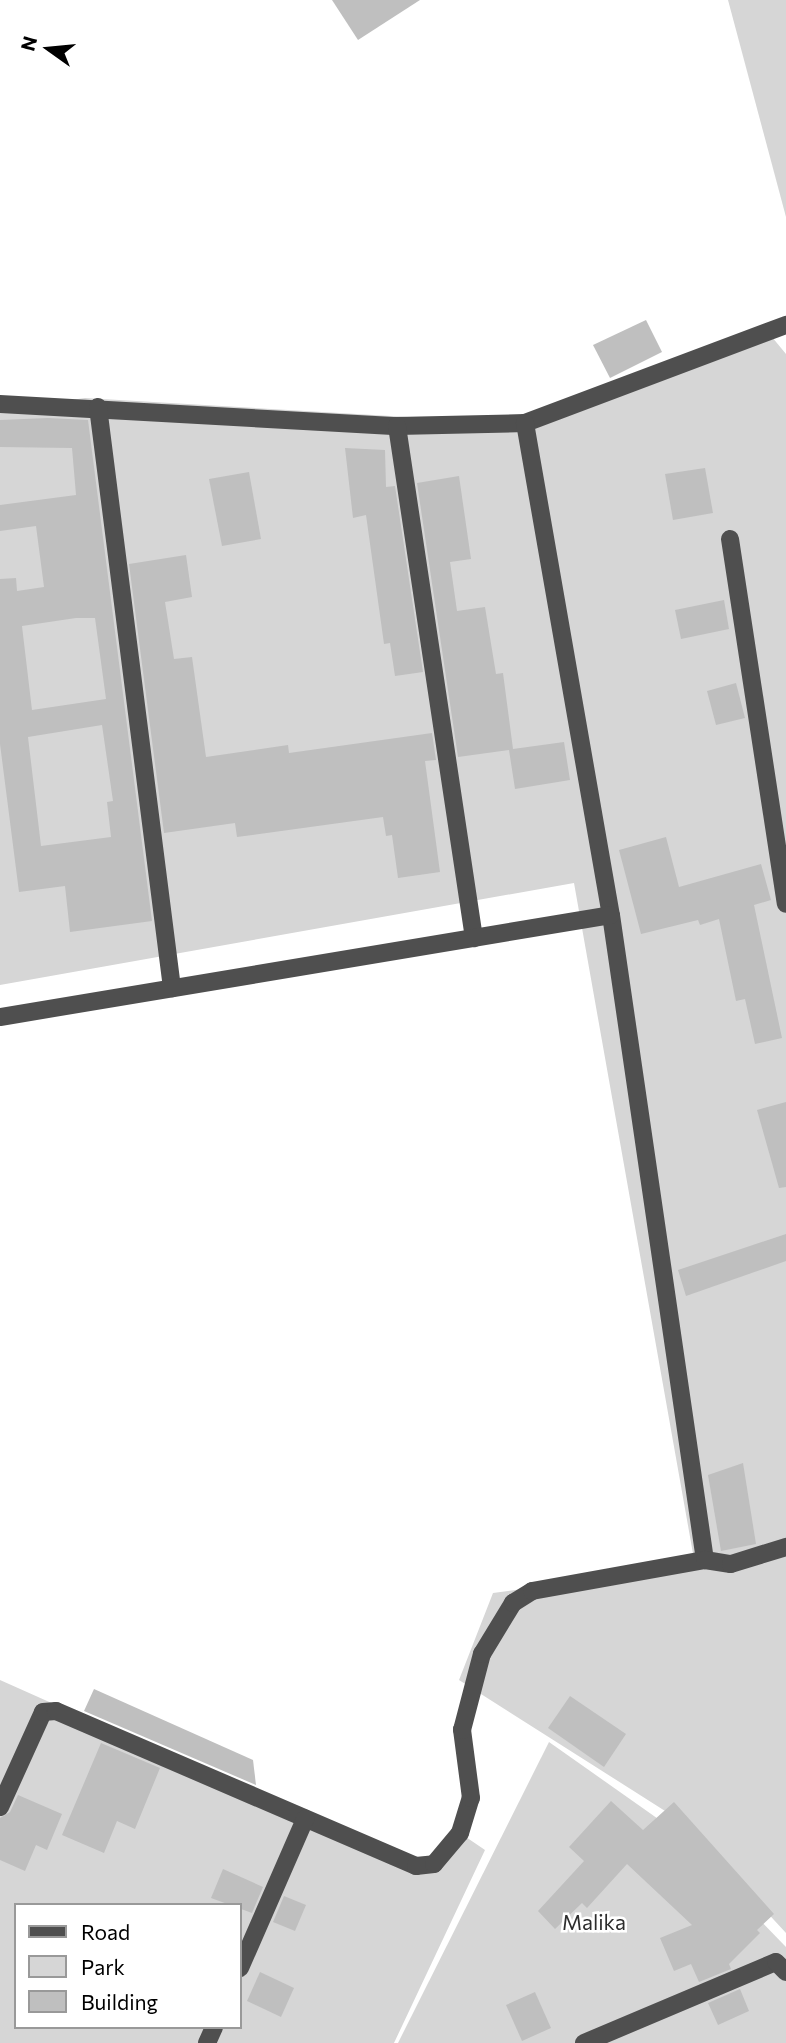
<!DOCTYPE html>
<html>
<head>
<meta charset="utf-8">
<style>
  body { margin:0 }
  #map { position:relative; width:786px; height:2043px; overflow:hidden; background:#fff; font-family:Commissioner,sans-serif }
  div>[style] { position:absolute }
  .green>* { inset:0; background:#d6d6d6 }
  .building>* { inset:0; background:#bfbfbf }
  .minor>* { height:18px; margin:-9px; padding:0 9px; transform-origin:9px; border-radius:9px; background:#4f4f4f }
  span { translate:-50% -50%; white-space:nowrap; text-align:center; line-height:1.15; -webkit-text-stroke:5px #fff; paint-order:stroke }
  .park-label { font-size:21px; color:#2d2d2d }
  .legend { position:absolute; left:14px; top:1903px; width:228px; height:126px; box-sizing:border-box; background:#fff; border:2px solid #999; margin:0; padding:9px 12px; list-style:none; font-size:21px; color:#000 }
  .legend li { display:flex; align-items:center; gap:14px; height:35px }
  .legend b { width:35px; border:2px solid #999 }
  .north { position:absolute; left:14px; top:14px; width:70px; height:70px; -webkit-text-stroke:5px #fff; paint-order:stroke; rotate:285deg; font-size:19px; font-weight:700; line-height:28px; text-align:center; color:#000 }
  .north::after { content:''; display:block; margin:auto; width:24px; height:32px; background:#000; clip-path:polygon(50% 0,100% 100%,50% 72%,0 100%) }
</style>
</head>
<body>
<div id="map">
  <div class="green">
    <div style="clip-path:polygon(728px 0,786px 0,786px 217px)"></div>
    <div style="clip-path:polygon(767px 331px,786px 354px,786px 1933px,684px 1823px,459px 1680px,493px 1593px,695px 1565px,574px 883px,0 985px,0 410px,85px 398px,511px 423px)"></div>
    <div style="clip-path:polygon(evenodd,0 1680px,428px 1871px,460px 1833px,485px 1850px,394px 2043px,0 2043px,0 1680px,16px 1905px,240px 1905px,240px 2027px,16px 2027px,16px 1905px)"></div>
    <div style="clip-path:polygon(549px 1742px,671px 1828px,786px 1947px,786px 2043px,398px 2043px)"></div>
  </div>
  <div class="building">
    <div style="clip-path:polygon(332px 0,420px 0,358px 40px)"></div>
    <div style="clip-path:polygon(646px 320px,662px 352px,610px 378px,593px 345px)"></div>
    <div style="clip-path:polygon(evenodd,48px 418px,88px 420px,152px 921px,70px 932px,65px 886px,19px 892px,0 744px,0 579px,16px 578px,17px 591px,44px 587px,36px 526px,0 531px,0 505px,76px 495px,72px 448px,0 447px,0 420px,48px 418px,76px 618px,95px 618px,106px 699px,32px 710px,22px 626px,76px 618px,48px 418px,102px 725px,113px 801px,107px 802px,111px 837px,41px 846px,28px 737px,102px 725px)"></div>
    <div style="clip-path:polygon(345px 448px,385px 450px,386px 487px,395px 486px,423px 672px,395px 676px,390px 643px,384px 644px,366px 515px,353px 518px)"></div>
    <div style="clip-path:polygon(705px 468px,713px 513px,673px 520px,665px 474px)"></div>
    <div style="clip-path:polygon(249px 472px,261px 539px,222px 546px,209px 479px)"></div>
    <div style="clip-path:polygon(459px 476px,471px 559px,450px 562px,457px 611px,485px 607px,496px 674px,503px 673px,513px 749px,564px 742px,570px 780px,515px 789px,509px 750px,458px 757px,417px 483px)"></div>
    <div style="clip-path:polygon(186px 555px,192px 597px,165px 602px,174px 659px,192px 657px,206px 757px,288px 745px,289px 753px,432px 733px,436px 760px,425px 761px,440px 872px,398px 878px,392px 835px,386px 836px,383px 817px,237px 837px,235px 823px,164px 833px,129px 564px)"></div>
    <div style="clip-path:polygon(724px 600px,729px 629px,681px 639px,675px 610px)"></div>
    <div style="clip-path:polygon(736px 683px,745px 718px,716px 725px,707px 691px)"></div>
    <div style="clip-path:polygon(666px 837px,679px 887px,761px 864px,771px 900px,754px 905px,782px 1038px,755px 1044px,745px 999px,736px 1001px,719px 919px,700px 925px,698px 920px,641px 934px,619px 850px)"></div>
    <div style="clip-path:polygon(786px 1102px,786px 1187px,779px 1188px,757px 1110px)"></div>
    <div style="clip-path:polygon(786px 1234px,786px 1261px,686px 1296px,678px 1270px)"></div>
    <div style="clip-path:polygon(743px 1463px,756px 1544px,721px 1551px,708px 1475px)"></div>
    <div style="clip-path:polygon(94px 1689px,253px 1760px,256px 1785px,84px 1711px)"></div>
    <div style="clip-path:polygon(570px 1696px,626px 1734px,604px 1767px,548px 1728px)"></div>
    <div style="clip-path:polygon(101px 1743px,160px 1768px,135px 1829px,117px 1821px,104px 1853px,62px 1835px)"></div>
    <div style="clip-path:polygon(18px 1795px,62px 1814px,47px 1850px,36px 1845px,25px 1871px,0 1860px,0 1818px,10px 1812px)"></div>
    <div style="clip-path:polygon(611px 1801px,643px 1830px,674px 1802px,774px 1914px,757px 1930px,760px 1933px,729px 1964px,731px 1969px,699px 1982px,691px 1964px,674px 1971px,660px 1938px,692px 1925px,627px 1864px,587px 1908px,582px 1903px,555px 1929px,538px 1911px,584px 1861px,569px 1847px)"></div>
    <div style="clip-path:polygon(223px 1869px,263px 1887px,252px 1913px,211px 1898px)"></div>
    <div style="clip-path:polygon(284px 1896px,306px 1905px,295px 1931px,273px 1922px)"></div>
    <div style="clip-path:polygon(260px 1972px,294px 1988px,281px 2017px,247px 2001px)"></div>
    <div style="clip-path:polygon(740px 1989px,749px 2011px,718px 2025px,708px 2003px)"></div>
    <div style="clip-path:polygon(535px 1992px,551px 2028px,522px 2041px,506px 2005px)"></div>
  </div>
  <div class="minor">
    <div style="left:0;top:404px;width:398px;rotate:3.2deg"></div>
    <div style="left:397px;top:426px;width:128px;rotate:-1.3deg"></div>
    <div style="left:525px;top:423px;width:279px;rotate:-20.6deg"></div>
    <div style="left:98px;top:407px;width:586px;rotate:82.74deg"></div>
    <div style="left:525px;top:423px;width:499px;rotate:80.1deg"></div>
    <div style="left:611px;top:915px;width:652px;rotate:81.71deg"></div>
    <div style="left:397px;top:426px;width:518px;rotate:81.45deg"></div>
    <div style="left:730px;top:539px;width:369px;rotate:81.3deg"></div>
    <div style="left:0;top:1017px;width:619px;rotate:-9.48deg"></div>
    <div style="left:0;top:1807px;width:104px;rotate:-65.6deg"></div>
    <div style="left:43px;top:1712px;width:13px;rotate:-4deg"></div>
    <div style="left:56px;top:1711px;width:392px;rotate:23.3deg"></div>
    <div style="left:416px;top:1866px;width:18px;rotate:-6deg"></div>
    <div style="left:434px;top:1864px;width:40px;rotate:-50deg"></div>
    <div style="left:460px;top:1833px;width:37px;rotate:-73deg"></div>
    <div style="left:471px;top:1798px;width:69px;rotate:-97.5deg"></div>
    <div style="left:462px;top:1730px;width:79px;rotate:-75.3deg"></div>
    <div style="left:482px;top:1654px;width:60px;rotate:-58.7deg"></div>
    <div style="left:513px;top:1603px;width:22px;rotate:-32deg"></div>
    <div style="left:532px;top:1591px;width:176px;rotate:-10.2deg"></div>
    <div style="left:705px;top:1560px;width:26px;rotate:9deg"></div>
    <div style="left:731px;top:1564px;width:58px;rotate:-17.2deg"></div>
    <div style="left:240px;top:1968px;width:163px;rotate:-66.4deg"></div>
    <div style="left:207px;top:2043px;width:17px;rotate:-66deg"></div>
    <div style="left:584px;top:2043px;width:208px;rotate:-22.9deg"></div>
    <div style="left:776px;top:1962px;width:14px;rotate:45deg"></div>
  </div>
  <div class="park-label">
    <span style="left:594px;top:1922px">Malika</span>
  </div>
  <ul class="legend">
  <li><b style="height:9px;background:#4f4f4f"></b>Road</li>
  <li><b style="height:19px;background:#d6d6d6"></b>Park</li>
  <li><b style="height:19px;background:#bfbfbf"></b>Building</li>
  </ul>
  <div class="north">N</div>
</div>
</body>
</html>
